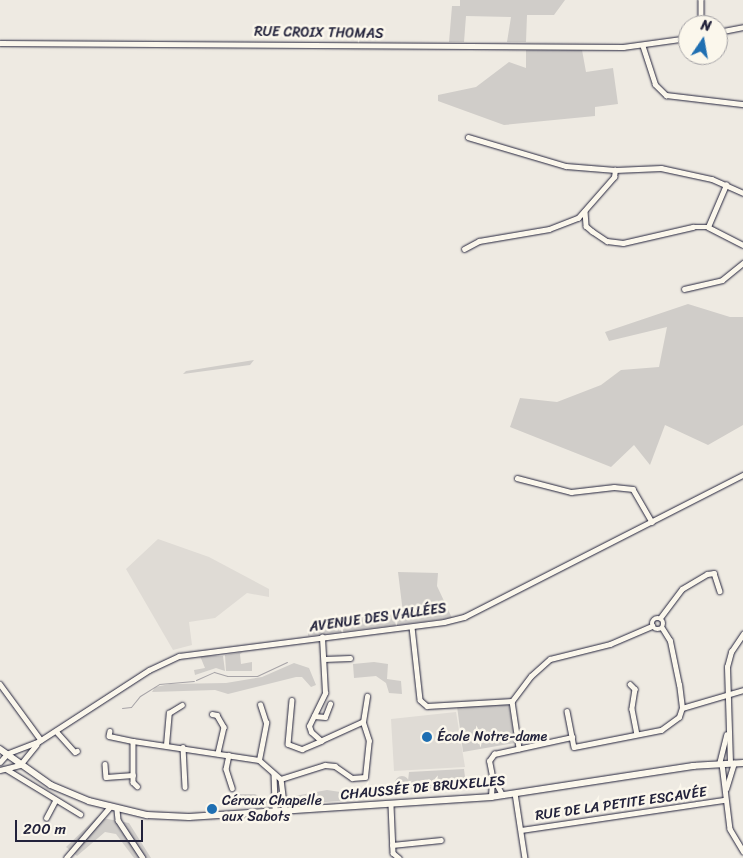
<!DOCTYPE html>
<html>
<head>
<meta charset="utf-8">
<style>
  body { margin:0 }
  #map { position:relative; width:743px; height:858px; overflow:hidden; background:#eeeae2; font-family:Sriracha,sans-serif }
  div>[style] { position:absolute }
  .built>* { inset:0; background:#dfdbd5 }
  .green>* { inset:0; background:#d0cdc9 }
  .round { border-radius:50% }
  .stream>* { height:1px; margin:-0.5px; padding:0 0.5px; transform-origin:0.5px; border-radius:0.5px; background:#a6a3a7 }
  .roads { filter:drop-shadow(0 0 1px #22223b) drop-shadow(0 0 1px #22223b) }
  .minor>* { height:4.5px; margin:-2.25px; padding:0 2.25px; transform-origin:2.25px; border-radius:2.25px; background:#fbf7ec }
  .minor>.ring { margin:-2.25px; padding:0; box-sizing:content-box; background:none; border:4.5px solid #fbf7ec; border-radius:50% }
  .major>* { height:5.5px; margin:-2.75px; padding:0 2.75px; transform-origin:2.75px; border-radius:2.75px; background:#fbf7ec }
  .dots>* { width:14px; height:14px; translate:-50% -50%; box-sizing:border-box; border:2px solid #fbf7ec; border-radius:50% }
  span { translate:-50% -50%; white-space:nowrap; text-align:center; line-height:1.15; -webkit-text-stroke:5px #fbf7ec; paint-order:stroke }
  .street-label { font-size:14px; color:#22223b }
  .poi-label { font-size:14px; color:#22223b }
  .left { translate:0 -50%; text-align:left }
  .north { position:absolute; left:678px; top:15px; width:50px; height:50px; box-sizing:border-box; background:#fbf7ec; border:1px solid #a4a2a5; border-radius:50%; rotate:12deg; font-size:14px; font-weight:700; line-height:20px; text-align:center; color:#22223b }
  .north::after { content:''; display:block; margin:auto; width:18px; height:22px; background:#1f6fb2; clip-path:polygon(50% 0,100% 100%,50% 72%,0 100%) }
  .scale { position:absolute; left:15px; top:820px; width:128px; height:22px; box-sizing:border-box; border:2px solid #22223b; border-top:0; padding-left:6px; font-size:15px; line-height:18px; white-space:nowrap; color:#22223b; -webkit-text-stroke:4px #fbf7ec; paint-order:stroke }
</style>
</head>
<body>
<div id="map">
  <div class="built">
    <div style="clip-path:polygon(158px 539px,209px 557px,269px 589px,269px 597px,247px 593px,215px 618px,189px 622px,192px 645px,173px 650px,126px 569px)"></div>
    <div style="clip-path:polygon(456px 712px,465px 767px,394px 771px,391px 719px)"></div>
  </div>
  <div class="green">
    <div style="clip-path:polygon(460px 0,565px 0,554px 15px,527px 15px,526px 42px,507px 42px,511px 17px,466px 16px,464px 42px,449px 42px,452px 6px,460px 6px)"></div>
    <div style="clip-path:polygon(526px 50px,582px 50px,586px 72px,613px 68px,618px 104px,595px 107px,595px 116px,504px 125px,438px 101px,438px 95px,476px 87px,509px 62px,526px 68px)"></div>
    <div style="clip-path:polygon(688px 304px,730px 317px,743px 317px,743px 425px,708px 445px,665px 425px,650px 465px,634px 445px,611px 467px,510px 427px,520px 398px,557px 402px,601px 385px,621px 370px,659px 367px,667px 327px,609px 341px,605px 332px)"></div>
    <div style="clip-path:polygon(254px 360px,250px 365px,183px 374px,186px 371px)"></div>
    <div style="clip-path:polygon(398px 572px,438px 573px,437px 586px,452px 618px,308px 636px,308px 626px,328px 621px,403px 613px)"></div>
    <div style="clip-path:polygon(243px 652px,240px 654px,241px 664px,252px 662px,252px 671px,226px 671px,225px 655px)"></div>
    <div style="clip-path:polygon(200px 656px,223px 656px,225px 671px,216px 668px,195px 675px,194px 670px,205px 668px)"></div>
    <div style="clip-path:polygon(374px 662px,388px 664px,387px 679px,401px 681px,402px 694px,389px 693px,386px 683px,376px 676px,354px 678px,353px 664px)"></div>
    <div style="clip-path:polygon(294px 663px,309px 668px,316px 685px,311px 687px,302px 677px,296px 677px,228px 694px,215px 690px,152px 692px,155px 687px,170px 684px,226px 683px,262px 677px)"></div>
    <div style="clip-path:polygon(509px 705px,515px 743px,463px 752px,457px 706px)"></div>
    <div style="clip-path:polygon(464px 769px,466px 785px,425px 789px,424px 780px,408px 781px,409px 772px)"></div>
    <div class="round" style="left:395px;top:776px;width:14px;height:14px"></div>
    <div class="round" style="left:410px;top:779px;width:12px;height:12px"></div>
    <div style="clip-path:polygon(327px 790px,347px 793px,349px 800px,291px 805px,287px 803px,289px 797px)"></div>
    <div style="clip-path:polygon(239px 794px,255px 794px,268px 801px,267px 805px,238px 804px)"></div>
    <div style="clip-path:polygon(97px 817px,129px 823px,151px 858px,134px 858px,116px 834px,105px 832px,77px 856px,66px 847px)"></div>
  </div>
  <div class="stream">
    <div style="left:196px;top:680px;width:20px;rotate:-24deg"></div>
    <div style="left:214px;top:672px;width:14px;rotate:17deg"></div>
    <div style="left:227px;top:676px;width:30px"></div>
    <div style="left:257px;top:676px;width:33px;rotate:-25deg"></div>
    <div style="left:122px;top:708px;width:9px;rotate:-6deg"></div>
    <div style="left:131px;top:707px;width:14px;rotate:-51deg"></div>
    <div style="left:140px;top:696px;width:22px;rotate:-32deg"></div>
    <div style="left:159px;top:684px;width:35px;rotate:-5deg"></div>
  </div>
  <div class="roads">
    <div class="minor">
      <div style="left:701px;top:0;width:25px;rotate:90deg"></div>
      <div style="left:718px;top:32px;width:25px;rotate:-11deg"></div>
      <div style="left:0;top:43px;width:623px;rotate:0.37deg"></div>
      <div style="left:623px;top:47px;width:66px;rotate:-7.9deg"></div>
      <div style="left:643px;top:46px;width:40px;rotate:72deg"></div>
      <div style="left:655px;top:84px;width:16px;rotate:45deg"></div>
      <div style="left:666px;top:95px;width:78px;rotate:6.7deg"></div>
      <div style="left:468px;top:137px;width:102px;rotate:16.5deg"></div>
      <div style="left:566px;top:166px;width:49px;rotate:4.7deg"></div>
      <div style="left:615px;top:170px;width:46px;rotate:-2.5deg"></div>
      <div style="left:661px;top:168px;width:52px;rotate:12.2deg"></div>
      <div style="left:712px;top:179px;width:34px;rotate:24deg"></div>
      <div style="left:585px;top:211px;width:15px;rotate:86deg"></div>
      <div style="left:586px;top:226px;width:8px;rotate:40deg"></div>
      <div style="left:592px;top:231px;width:18px;rotate:34deg"></div>
      <div style="left:607px;top:241px;width:16px;rotate:7deg"></div>
      <div style="left:623px;top:243px;width:72px;rotate:-12.9deg"></div>
      <div style="left:693px;top:227px;width:15px"></div>
      <div style="left:708px;top:227px;width:46px;rotate:-66.8deg"></div>
      <div style="left:708px;top:227px;width:39px;rotate:27deg"></div>
      <div style="left:464px;top:249px;width:17px;rotate:-28deg"></div>
      <div style="left:479px;top:241px;width:71px;rotate:-9.7deg"></div>
      <div style="left:549px;top:229px;width:31px;rotate:-21deg"></div>
      <div style="left:578px;top:218px;width:55px;rotate:-48.7deg"></div>
      <div style="left:614px;top:177px;width:7px;rotate:-82deg"></div>
      <div style="left:684px;top:289px;width:39px;rotate:-13deg"></div>
      <div style="left:722px;top:280px;width:27px;rotate:-39deg"></div>
      <div style="left:517px;top:478px;width:56px;rotate:14.5deg"></div>
      <div style="left:571px;top:492px;width:43px;rotate:-6.6deg"></div>
      <div style="left:614px;top:487px;width:19px;rotate:6deg"></div>
      <div style="left:633px;top:489px;width:38px;rotate:60deg"></div>
      <div class="ring" style="left:652px;top:618px;width:7.5px;height:7.5px"></div>
      <div style="left:660px;top:618px;width:36px;rotate:-53deg"></div>
      <div style="left:682px;top:589px;width:29px;rotate:-31deg"></div>
      <div style="left:707px;top:574px;width:7px;rotate:-8deg"></div>
      <div style="left:714px;top:573px;width:19px;rotate:72deg"></div>
      <div style="left:412px;top:627px;width:73px;rotate:83.7deg"></div>
      <div style="left:420px;top:700px;width:9px;rotate:41deg"></div>
      <div style="left:427px;top:706px;width:85px;rotate:-3.4deg"></div>
      <div style="left:512px;top:701px;width:31px;rotate:-53deg"></div>
      <div style="left:531px;top:676px;width:25px;rotate:-42deg"></div>
      <div style="left:550px;top:659px;width:62px;rotate:-14deg"></div>
      <div style="left:610px;top:644px;width:46px;rotate:-23.2deg"></div>
      <div style="left:324px;top:659px;width:26px;rotate:-2deg"></div>
      <div style="left:0;top:684px;width:69px;rotate:53.8deg"></div>
      <div style="left:630px;top:684px;width:7px;rotate:45deg"></div>
      <div style="left:635px;top:689px;width:20px;rotate:99deg"></div>
      <div style="left:632px;top:709px;width:25px;rotate:79deg"></div>
      <div style="left:292px;top:700px;width:44px;rotate:95.2deg"></div>
      <div style="left:288px;top:744px;width:15px;rotate:20deg"></div>
      <div style="left:302px;top:749px;width:21px;rotate:-23deg"></div>
      <div style="left:512px;top:701px;width:48px;rotate:81.5deg"></div>
      <div style="left:682px;top:708px;width:64px;rotate:-16.4deg"></div>
      <div style="left:567px;top:711px;width:26px;rotate:79deg"></div>
      <div style="left:212px;top:714px;width:5px;rotate:11deg"></div>
      <div style="left:217px;top:715px;width:14px;rotate:60deg"></div>
      <div style="left:224px;top:727px;width:27px;rotate:103deg"></div>
      <div style="left:314px;top:716px;width:11px;rotate:5deg"></div>
      <div style="left:325px;top:717px;width:14px;rotate:-69deg"></div>
      <div style="left:363px;top:722px;width:26px;rotate:-81deg"></div>
      <div style="left:56px;top:731px;width:28px;rotate:48deg"></div>
      <div style="left:75px;top:752px;width:2px;rotate:-27deg"></div>
      <div style="left:110px;top:731px;width:5px;rotate:101deg"></div>
      <div style="left:109px;top:736px;width:25px;rotate:12deg"></div>
      <div style="left:133px;top:741px;width:127px;rotate:8.6deg"></div>
      <div style="left:259px;top:760px;width:29px;rotate:41deg"></div>
      <div style="left:281px;top:779px;width:46px;rotate:-17.7deg"></div>
      <div style="left:325px;top:765px;width:10px;rotate:6deg"></div>
      <div style="left:335px;top:766px;width:21px;rotate:35deg"></div>
      <div style="left:352px;top:778px;width:13px;rotate:-4deg"></div>
      <div style="left:365px;top:777px;width:36px;rotate:-84deg"></div>
      <div style="left:369px;top:741px;width:20px;rotate:-108deg"></div>
      <div style="left:363px;top:722px;width:46px;rotate:155.7deg"></div>
      <div style="left:321px;top:741px;width:13px;rotate:-138deg"></div>
      <div style="left:311px;top:732px;width:6px;rotate:-108deg"></div>
      <div style="left:309px;top:726px;width:37px;rotate:-64deg"></div>
      <div style="left:325px;top:693px;width:56px;rotate:-93.1deg"></div>
      <div style="left:133px;top:741px;width:41px;rotate:90deg"></div>
      <div style="left:133px;top:782px;width:6px;rotate:45deg"></div>
      <div style="left:166px;top:745px;width:32px;rotate:-85deg"></div>
      <div style="left:169px;top:713px;width:15px;rotate:-32deg"></div>
      <div style="left:183px;top:747px;width:40px;rotate:87.1deg"></div>
      <div style="left:6px;top:754px;width:34px;rotate:-21deg"></div>
      <div style="left:38px;top:742px;width:132px;rotate:-33deg"></div>
      <div style="left:149px;top:670px;width:33px;rotate:-25deg"></div>
      <div style="left:179px;top:656px;width:267px;rotate:-7.3deg"></div>
      <div style="left:444px;top:622px;width:21px;rotate:-14deg"></div>
      <div style="left:464px;top:617px;width:313px;rotate:-27deg"></div>
      <div style="left:229px;top:755px;width:14px;rotate:102deg"></div>
      <div style="left:226px;top:769px;width:20px;rotate:72deg"></div>
      <div style="left:259px;top:760px;width:38px;rotate:-79deg"></div>
      <div style="left:266px;top:723px;width:19px;rotate:-108deg"></div>
      <div style="left:0;top:762px;width:9px;rotate:-49deg"></div>
      <div style="left:730px;top:763px;width:96px;rotate:-91.8deg"></div>
      <div style="left:727px;top:667px;width:16px;rotate:-75deg"></div>
      <div style="left:731px;top:652px;width:22px;rotate:-56deg"></div>
      <div style="left:105px;top:764px;width:13px;rotate:86deg"></div>
      <div style="left:106px;top:777px;width:27px;rotate:-4deg"></div>
      <div style="left:719px;top:764px;width:30px;rotate:-76deg"></div>
      <div style="left:722px;top:764px;width:65px;rotate:83deg"></div>
      <div style="left:730px;top:829px;width:26px;rotate:59deg"></div>
      <div style="left:6px;top:769px;width:87px;rotate:31.3deg"></div>
      <div style="left:0;top:770px;width:21px;rotate:-14deg"></div>
      <div style="left:20px;top:765px;width:26px;rotate:-51deg"></div>
      <div style="left:274px;top:774px;width:38px;rotate:88deg"></div>
      <div style="left:281px;top:779px;width:32px;rotate:83deg"></div>
      <div style="left:726px;top:789px;width:27px;rotate:-73deg"></div>
      <div style="left:515px;top:793px;width:66px;rotate:81.3deg"></div>
      <div style="left:502px;top:795px;width:21px;rotate:-118deg"></div>
      <div style="left:492px;top:776px;width:15px;rotate:-101deg"></div>
      <div style="left:489px;top:761px;width:9px;rotate:-54deg"></div>
      <div style="left:494px;top:754px;width:80px;rotate:-12.3deg"></div>
      <div style="left:572px;top:737px;width:10px;rotate:79deg"></div>
      <div style="left:574px;top:747px;width:89px;rotate:-11.1deg"></div>
      <div style="left:661px;top:730px;width:22px;rotate:-36deg"></div>
      <div style="left:679px;top:717px;width:9px;rotate:-72deg"></div>
      <div style="left:682px;top:708px;width:23px;rotate:-97deg"></div>
      <div style="left:679px;top:685px;width:45px;rotate:-101.6deg"></div>
      <div style="left:670px;top:641px;width:15px;rotate:-122deg"></div>
      <div style="left:491px;top:797px;width:19px;rotate:-87deg"></div>
      <div style="left:391px;top:805px;width:48px;rotate:87.6deg"></div>
      <div style="left:393px;top:853px;width:8px;rotate:40deg"></div>
      <div style="left:117px;top:810px;width:10px;rotate:84deg"></div>
      <div style="left:118px;top:820px;width:45px;rotate:56.7deg"></div>
      <div style="left:46px;top:818px;width:19px;rotate:-62deg"></div>
      <div style="left:521px;top:830px;width:206px;rotate:-8.4deg"></div>
      <div style="left:392px;top:845px;width:49px;rotate:-5.8deg"></div>
      <div style="left:66px;top:858px;width:66px;rotate:-49.3deg"></div>
    </div>
    <div class="major">
      <div style="left:0;top:749px;width:62px;rotate:35.2deg"></div>
      <div style="left:51px;top:785px;width:41px;rotate:22.8deg"></div>
      <div style="left:89px;top:801px;width:60px;rotate:13.6deg"></div>
      <div style="left:147px;top:815px;width:42px;rotate:2.7deg"></div>
      <div style="left:189px;top:817px;width:303px;rotate:-3.8deg"></div>
      <div style="left:491px;top:797px;width:204px;rotate:-8.7deg"></div>
      <div style="left:693px;top:766px;width:50px;rotate:-3.4deg"></div>
    </div>
  </div>
  <div class="dots">
    <div style="left:427px;top:737px;background:#1f6fb2"></div>
    <div style="left:212px;top:809px;background:#1f6fb2"></div>
  </div>
  <div class="street-label">
    <span style="left:319px;top:33px;rotate:1deg">RUE CROIX THOMAS</span>
    <span style="left:378px;top:618px;rotate:-8deg">AVENUE DES VALLÉES</span>
    <span style="left:423px;top:788px;rotate:-5deg">CHAUSSÉE DE BRUXELLES</span>
    <span style="left:621px;top:804px;rotate:-8deg">RUE DE LA PETITE ESCAVÉE</span>
  </div>
  <div class="poi-label">
    <span class="left" style="left:437px;top:737px">École Notre-dame</span>
    <span class="left" style="left:222px;top:809px">Céroux Chapelle<br>aux Sabots</span>
  </div>
  <div class="north">N</div>
  <div class="scale">200 m</div>
</div>
</body>
</html>
